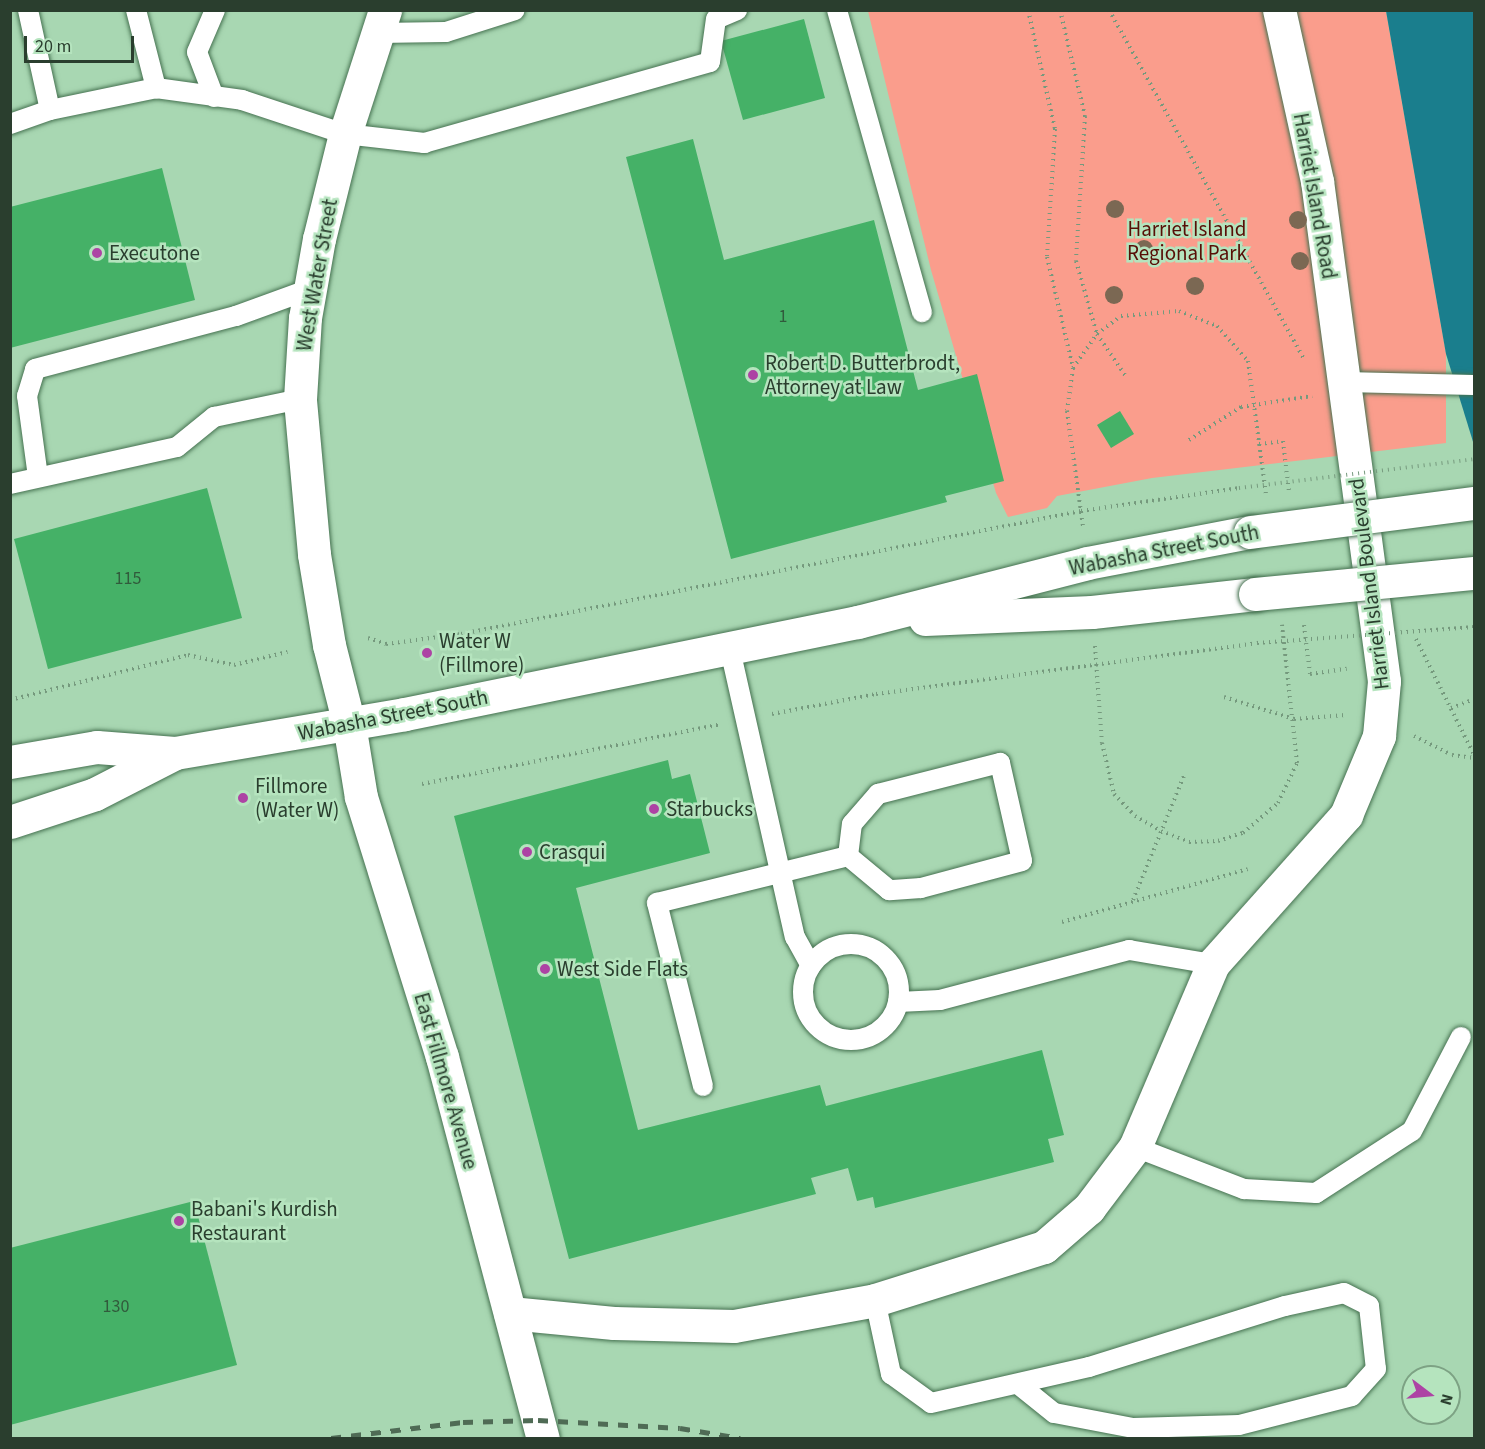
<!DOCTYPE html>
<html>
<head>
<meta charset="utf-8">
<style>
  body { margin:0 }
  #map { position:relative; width:1485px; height:1449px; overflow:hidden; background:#a8d7b2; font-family:"Source Sans 3",sans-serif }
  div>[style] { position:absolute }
  .green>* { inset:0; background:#fa9d8c }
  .water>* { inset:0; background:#1a7e8d }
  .building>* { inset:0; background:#45b167 }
  .path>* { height:4px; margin-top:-2px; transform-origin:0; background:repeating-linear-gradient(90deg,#75997d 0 1.5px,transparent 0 6px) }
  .roads { filter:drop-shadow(0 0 2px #467251) drop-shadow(0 0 2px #467251) }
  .lane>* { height:20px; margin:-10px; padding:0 10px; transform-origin:10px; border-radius:10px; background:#fff }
  .lane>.ring { margin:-10px; padding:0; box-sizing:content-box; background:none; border:20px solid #fff; border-radius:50% }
  .street>* { height:33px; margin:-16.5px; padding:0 16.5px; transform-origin:16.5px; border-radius:16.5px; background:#fff }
  .secondary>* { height:33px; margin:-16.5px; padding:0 16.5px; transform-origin:16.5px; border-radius:16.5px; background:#fff }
  .rail>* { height:4.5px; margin-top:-2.25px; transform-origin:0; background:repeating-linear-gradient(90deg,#4f6b55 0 10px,transparent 0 20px) }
  .path-bridge>* { height:4px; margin-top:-2px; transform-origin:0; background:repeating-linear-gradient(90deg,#75997d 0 1.5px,transparent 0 6px) }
  .bridges { filter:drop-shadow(0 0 2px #467251) drop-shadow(0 0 2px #467251) }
  .secondary-bridge>* { height:33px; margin:-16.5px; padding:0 16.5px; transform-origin:16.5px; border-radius:16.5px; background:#fff }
  .trees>* { width:18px; height:18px; margin:-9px; border-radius:50%; background:#7b6853 }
  .dots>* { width:16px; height:16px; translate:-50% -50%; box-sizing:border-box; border:3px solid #b5e4be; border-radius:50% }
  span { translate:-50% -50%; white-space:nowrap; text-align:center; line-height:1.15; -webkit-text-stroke:5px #b5e4be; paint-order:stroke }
  .number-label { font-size:18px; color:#315b3c }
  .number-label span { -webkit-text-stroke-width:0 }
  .street-label { font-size:21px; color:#2a3e2e }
  .park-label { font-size:21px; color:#570e06 }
  .poi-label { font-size:21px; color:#2a3e2e }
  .left { translate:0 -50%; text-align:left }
  .frame { position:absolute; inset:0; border:12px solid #2a3e2e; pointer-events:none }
  .north { position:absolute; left:1401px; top:1365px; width:60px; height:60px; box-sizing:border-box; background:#b5e4be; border:2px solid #7da284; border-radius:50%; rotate:106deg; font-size:16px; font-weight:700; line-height:24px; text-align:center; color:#2a3e2e }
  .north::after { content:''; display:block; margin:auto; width:21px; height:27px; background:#ad43a4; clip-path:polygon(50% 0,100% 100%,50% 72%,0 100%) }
  .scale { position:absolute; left:24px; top:36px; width:110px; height:27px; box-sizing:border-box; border:3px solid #2a3e2e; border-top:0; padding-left:8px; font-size:18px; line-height:21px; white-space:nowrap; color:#2a3e2e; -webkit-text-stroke:4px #b5e4be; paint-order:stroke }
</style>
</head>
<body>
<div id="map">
  <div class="green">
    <div style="clip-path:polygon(868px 11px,1386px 11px,1446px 354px,1446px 443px,1152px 478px,1057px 496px,1047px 508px,1008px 517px,996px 493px,931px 270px)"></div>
  </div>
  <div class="water">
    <div style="clip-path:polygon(1386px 11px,1474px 11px,1474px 445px,1446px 354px)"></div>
  </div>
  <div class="building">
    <div style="clip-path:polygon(804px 19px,825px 98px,743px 120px,721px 41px)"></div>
    <div style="clip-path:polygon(693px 139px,724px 260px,874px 220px,918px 390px,977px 374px,1004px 481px,945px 496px,947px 502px,731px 559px,626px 157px)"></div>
    <div style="clip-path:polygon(162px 168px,195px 300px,10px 348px,10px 207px)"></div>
    <div style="clip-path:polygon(1120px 411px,1134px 434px,1111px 448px,1097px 425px)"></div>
    <div style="clip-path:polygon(207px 488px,242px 618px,48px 669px,14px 539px)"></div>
    <div style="clip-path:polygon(668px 760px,672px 779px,690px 774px,710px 853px,576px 888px,638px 1130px,820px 1085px,826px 1106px,1042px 1050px,1064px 1135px,1048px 1139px,1054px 1162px,875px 1208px,873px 1197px,857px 1201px,848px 1168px,811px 1178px,816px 1194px,569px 1259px,454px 816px)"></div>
    <div style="clip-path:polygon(194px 1201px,237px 1365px,10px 1425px,10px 1248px)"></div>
  </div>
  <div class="path">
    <div style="left:1028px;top:10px;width:122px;rotate:77.2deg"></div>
    <div style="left:1055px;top:129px;width:128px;rotate:93.6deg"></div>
    <div style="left:1047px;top:257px;width:114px;rotate:76.8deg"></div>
    <div style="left:1073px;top:368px;width:43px;rotate:97.9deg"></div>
    <div style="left:1067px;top:411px;width:117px;rotate:82.1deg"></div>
    <div style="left:1060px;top:10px;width:109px;rotate:76.7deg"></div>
    <div style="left:1085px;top:116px;width:145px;rotate:93.6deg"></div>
    <div style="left:1076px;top:261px;width:76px;rotate:74deg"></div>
    <div style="left:1097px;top:334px;width:53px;rotate:55.7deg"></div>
    <div style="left:1109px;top:10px;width:398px;rotate:60.8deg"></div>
    <div style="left:1073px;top:368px;width:42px;rotate:-54.8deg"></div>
    <div style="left:1097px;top:334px;width:30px;rotate:-37deg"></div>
    <div style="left:1121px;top:316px;width:58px;rotate:-4.9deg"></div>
    <div style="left:1179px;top:311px;width:41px;rotate:21.5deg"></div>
    <div style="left:1217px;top:326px;width:47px;rotate:48.5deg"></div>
    <div style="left:1248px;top:361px;width:135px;rotate:82.3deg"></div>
    <div style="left:1189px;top:440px;width:62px;rotate:-32.4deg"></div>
    <div style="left:1241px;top:407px;width:72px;rotate:-8.8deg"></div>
    <div style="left:1259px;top:444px;width:24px;rotate:-7deg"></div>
    <div style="left:1283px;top:441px;width:51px;rotate:83.3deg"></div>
    <div style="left:1304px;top:625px;width:49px;rotate:83deg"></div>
    <div style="left:1310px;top:674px;width:37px;rotate:-8deg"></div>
    <div style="left:368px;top:638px;width:19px;rotate:18deg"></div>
    <div style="left:386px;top:644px;width:76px;rotate:-7.6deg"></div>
    <div style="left:461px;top:634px;width:632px;rotate:-11.22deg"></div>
    <div style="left:1081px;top:511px;width:160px;rotate:-8.3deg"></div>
    <div style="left:1416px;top:639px;width:130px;rotate:63.4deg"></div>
    <div style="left:1095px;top:646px;width:97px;rotate:85.9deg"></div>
    <div style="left:1102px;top:743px;width:52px;rotate:76.8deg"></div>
    <div style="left:1114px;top:794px;width:30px;rotate:46deg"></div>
    <div style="left:1135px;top:816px;width:30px;rotate:30deg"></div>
    <div style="left:1161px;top:831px;width:30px;rotate:21deg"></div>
    <div style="left:1189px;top:842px;width:29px;rotate:-2deg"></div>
    <div style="left:1218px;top:841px;width:26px;rotate:-18deg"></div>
    <div style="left:1243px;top:833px;width:46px;rotate:-40.6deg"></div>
    <div style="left:1278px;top:803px;width:44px;rotate:-64.6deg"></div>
    <div style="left:1297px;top:763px;width:139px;rotate:-96.2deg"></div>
    <div style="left:1224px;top:697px;width:73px;rotate:17.4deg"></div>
    <div style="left:1294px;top:719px;width:51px;rotate:-4.5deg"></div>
    <div style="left:10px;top:700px;width:184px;rotate:-14.2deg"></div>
    <div style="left:188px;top:655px;width:47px;rotate:12.3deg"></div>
    <div style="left:234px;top:665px;width:55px;rotate:-13.8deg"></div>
    <div style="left:1451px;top:708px;width:25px;rotate:-21deg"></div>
    <div style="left:772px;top:714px;width:106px;rotate:-10.9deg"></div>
    <div style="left:876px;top:694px;width:384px;rotate:-7.6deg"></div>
    <div style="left:1414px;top:736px;width:42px;rotate:26.6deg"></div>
    <div style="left:1452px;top:755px;width:22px;rotate:8deg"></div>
    <div style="left:422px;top:784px;width:302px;rotate:-11.3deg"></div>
    <div style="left:1133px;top:900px;width:137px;rotate:-67.7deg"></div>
    <div style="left:1062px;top:922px;width:193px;rotate:-15.9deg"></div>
  </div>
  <div class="roads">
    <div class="lane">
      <div style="left:28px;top:10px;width:102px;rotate:77.6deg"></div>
      <div style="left:136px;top:10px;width:81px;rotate:75.6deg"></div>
      <div style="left:837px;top:10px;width:314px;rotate:74.3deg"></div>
      <div style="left:377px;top:33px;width:69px;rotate:-0.8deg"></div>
      <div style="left:446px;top:32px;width:72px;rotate:-17.7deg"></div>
      <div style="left:214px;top:97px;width:48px;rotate:-110.7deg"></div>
      <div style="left:197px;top:52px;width:46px;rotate:-66.8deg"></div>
      <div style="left:10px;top:124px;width:42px;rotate:-19.3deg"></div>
      <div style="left:50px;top:110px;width:108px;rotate:-11.7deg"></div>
      <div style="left:156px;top:88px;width:87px;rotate:7.9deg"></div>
      <div style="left:242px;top:100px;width:108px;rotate:18.3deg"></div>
      <div style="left:345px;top:134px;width:80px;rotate:6.5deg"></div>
      <div style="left:424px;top:143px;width:297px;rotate:-15.8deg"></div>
      <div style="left:710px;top:62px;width:43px;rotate:-82.1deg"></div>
      <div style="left:716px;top:19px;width:23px;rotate:-23deg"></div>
      <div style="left:1344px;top:382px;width:130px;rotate:1.3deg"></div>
      <div style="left:38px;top:477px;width:82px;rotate:-97.7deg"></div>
      <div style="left:27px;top:396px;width:28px;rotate:-73deg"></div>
      <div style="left:35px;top:369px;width:208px;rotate:-14.8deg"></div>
      <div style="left:236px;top:316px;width:79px;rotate:-20deg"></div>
      <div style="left:10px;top:484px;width:171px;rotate:-12.5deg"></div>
      <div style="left:177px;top:447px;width:48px;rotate:-39deg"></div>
      <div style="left:214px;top:417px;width:88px;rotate:-11.8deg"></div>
      <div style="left:729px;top:645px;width:299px;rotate:77.3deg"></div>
      <div style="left:795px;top:937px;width:33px;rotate:61deg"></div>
      <div class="ring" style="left:803px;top:944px;width:76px;height:76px"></div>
      <div style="left:898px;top:1002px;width:42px;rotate:-2.7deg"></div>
      <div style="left:940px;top:1000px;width:196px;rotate:-14.8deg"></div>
      <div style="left:1129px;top:950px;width:85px;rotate:9.5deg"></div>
      <div style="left:703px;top:1086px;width:189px;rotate:-104.1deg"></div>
      <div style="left:657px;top:903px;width:197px;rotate:-13.8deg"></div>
      <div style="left:848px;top:856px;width:32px;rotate:-83deg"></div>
      <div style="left:852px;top:824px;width:40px;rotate:-49deg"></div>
      <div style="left:878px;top:794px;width:126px;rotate:-14.3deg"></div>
      <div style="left:1000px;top:763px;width:100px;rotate:77.3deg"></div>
      <div style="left:1022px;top:861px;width:105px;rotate:165deg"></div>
      <div style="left:921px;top:888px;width:32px;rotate:176deg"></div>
      <div style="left:889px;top:890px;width:53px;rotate:-140.3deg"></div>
      <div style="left:1135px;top:1147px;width:117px;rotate:21.1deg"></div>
      <div style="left:1244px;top:1189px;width:72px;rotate:3.2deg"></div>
      <div style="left:1316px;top:1193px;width:114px;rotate:-32.9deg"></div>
      <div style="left:1412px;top:1131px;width:106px;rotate:-62.5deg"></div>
      <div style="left:875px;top:1300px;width:76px;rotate:77.8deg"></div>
      <div style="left:891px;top:1374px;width:49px;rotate:35.9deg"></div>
      <div style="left:931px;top:1403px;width:162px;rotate:-12.8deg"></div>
      <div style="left:1089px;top:1367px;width:205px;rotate:-17.3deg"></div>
      <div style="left:1285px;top:1306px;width:60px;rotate:-12.4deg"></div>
      <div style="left:1344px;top:1293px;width:28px;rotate:27deg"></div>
      <div style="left:1369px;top:1306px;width:63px;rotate:83.7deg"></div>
      <div style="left:1376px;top:1369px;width:36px;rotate:132deg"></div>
      <div style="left:1352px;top:1396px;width:117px;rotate:165.6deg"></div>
      <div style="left:1239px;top:1425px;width:106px;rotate:178.4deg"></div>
      <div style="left:1133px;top:1428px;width:80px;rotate:-169.2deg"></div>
      <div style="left:1054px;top:1413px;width:46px;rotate:-141.1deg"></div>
    </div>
    <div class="street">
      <div style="left:349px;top:724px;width:81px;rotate:-104.2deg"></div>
      <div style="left:329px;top:645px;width:92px;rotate:-99.4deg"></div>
      <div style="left:314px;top:554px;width:156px;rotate:-95.2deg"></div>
      <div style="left:300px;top:399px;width:81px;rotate:-86.5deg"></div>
      <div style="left:305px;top:318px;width:80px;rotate:-80deg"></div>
      <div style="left:319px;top:239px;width:108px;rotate:-76.1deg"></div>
      <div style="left:345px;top:134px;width:130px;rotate:-72.1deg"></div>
      <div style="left:510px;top:1313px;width:104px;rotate:5.5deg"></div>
      <div style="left:614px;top:1323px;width:120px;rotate:1.4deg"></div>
      <div style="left:734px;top:1326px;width:143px;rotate:-10.4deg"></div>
      <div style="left:875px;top:1300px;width:177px;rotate:-17.4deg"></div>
      <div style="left:1044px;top:1247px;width:60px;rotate:-40.9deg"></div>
      <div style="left:1089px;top:1208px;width:76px;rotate:-53deg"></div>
      <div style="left:1135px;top:1147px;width:199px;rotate:-66.9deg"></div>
      <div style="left:1213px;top:964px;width:200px;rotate:-48.2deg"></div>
      <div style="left:1346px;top:815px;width:86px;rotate:-67.3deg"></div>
      <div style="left:1379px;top:736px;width:55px;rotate:-84.8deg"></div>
      <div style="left:1384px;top:681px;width:504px;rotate:-97.63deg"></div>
      <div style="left:1317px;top:181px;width:175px;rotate:-102.5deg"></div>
    </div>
    <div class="secondary">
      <div style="left:925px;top:619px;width:167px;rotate:-2.4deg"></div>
      <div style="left:1092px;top:612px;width:164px;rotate:-6.3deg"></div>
      <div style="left:349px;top:724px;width:74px;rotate:80.7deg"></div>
      <div style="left:361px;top:797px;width:272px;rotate:72.7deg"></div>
      <div style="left:442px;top:1057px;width:394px;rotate:75.2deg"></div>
      <div style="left:10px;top:762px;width:88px;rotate:-9.8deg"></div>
      <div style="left:97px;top:747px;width:78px;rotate:4.4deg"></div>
      <div style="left:175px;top:753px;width:233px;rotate:-9.6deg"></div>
      <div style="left:405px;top:714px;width:462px;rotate:-11.5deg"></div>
      <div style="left:858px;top:622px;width:236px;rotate:-14.4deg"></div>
      <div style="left:1087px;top:563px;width:166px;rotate:-10.8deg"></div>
      <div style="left:10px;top:822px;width:89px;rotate:-18.2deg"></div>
      <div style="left:95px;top:794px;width:90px;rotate:-27.1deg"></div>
    </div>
  </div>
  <div class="rail">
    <div style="left:331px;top:1438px;width:133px;rotate:-6.9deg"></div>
    <div style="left:463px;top:1422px;width:75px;rotate:-1.5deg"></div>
    <div style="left:538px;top:1420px;width:142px;rotate:3.2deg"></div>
    <div style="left:680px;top:1428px;width:61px;rotate:9.5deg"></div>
  </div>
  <div class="path-bridge">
    <div style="left:1239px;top:488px;width:237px;rotate:-7deg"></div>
    <div style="left:1257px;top:643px;width:218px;rotate:-4.2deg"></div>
  </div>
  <div class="bridges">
    <div class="secondary-bridge">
      <div style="left:1250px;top:532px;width:226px;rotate:-7.4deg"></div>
      <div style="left:1255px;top:594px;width:220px;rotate:-5.5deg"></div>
    </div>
  </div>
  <div class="trees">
    <div style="left:1115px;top:209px"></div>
    <div style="left:1298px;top:220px"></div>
    <div style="left:1144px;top:249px"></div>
    <div style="left:1300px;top:261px"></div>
    <div style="left:1195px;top:286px"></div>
    <div style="left:1114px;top:295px"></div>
  </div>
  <div class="dots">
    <div style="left:97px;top:253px;background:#ad43a4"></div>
    <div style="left:753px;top:375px;background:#ad43a4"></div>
    <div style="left:427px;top:653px;background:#ad43a4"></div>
    <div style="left:243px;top:798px;background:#ad43a4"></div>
    <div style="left:654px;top:809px;background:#ad43a4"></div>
    <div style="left:527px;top:852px;background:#ad43a4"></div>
    <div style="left:545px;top:969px;background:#ad43a4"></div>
    <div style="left:179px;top:1221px;background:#ad43a4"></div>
  </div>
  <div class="number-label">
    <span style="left:783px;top:317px">1</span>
    <span style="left:128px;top:579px">115</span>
    <span style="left:116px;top:1307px">130</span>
  </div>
  <div class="street-label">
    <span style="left:1315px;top:196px;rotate:80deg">Harriet Island Road</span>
    <span style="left:317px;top:275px;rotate:-80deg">West Water Street</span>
    <span style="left:1164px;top:550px;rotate:-11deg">Wabasha Street South</span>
    <span style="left:1369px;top:584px;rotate:-97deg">Harriet Island Boulevard</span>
    <span style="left:393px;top:715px;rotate:-11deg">Wabasha Street South</span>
    <span style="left:446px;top:1081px;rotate:74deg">East Fillmore Avenue</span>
  </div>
  <div class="park-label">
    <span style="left:1187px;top:241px">Harriet Island<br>Regional Park</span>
  </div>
  <div class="poi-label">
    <span class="left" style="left:109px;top:253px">Executone</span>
    <span class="left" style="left:765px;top:375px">Robert D. Butterbrodt,<br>Attorney at Law</span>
    <span class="left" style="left:439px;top:653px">Water W<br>(Fillmore)</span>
    <span class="left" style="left:255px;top:798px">Fillmore<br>(Water W)</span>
    <span class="left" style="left:666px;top:809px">Starbucks</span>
    <span class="left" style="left:539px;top:852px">Crasqui</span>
    <span class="left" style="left:557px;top:969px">West Side Flats</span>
    <span class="left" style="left:191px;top:1221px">Babani's Kurdish<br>Restaurant</span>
  </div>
  <div class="frame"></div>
  <div class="north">N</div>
  <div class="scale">20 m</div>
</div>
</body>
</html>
